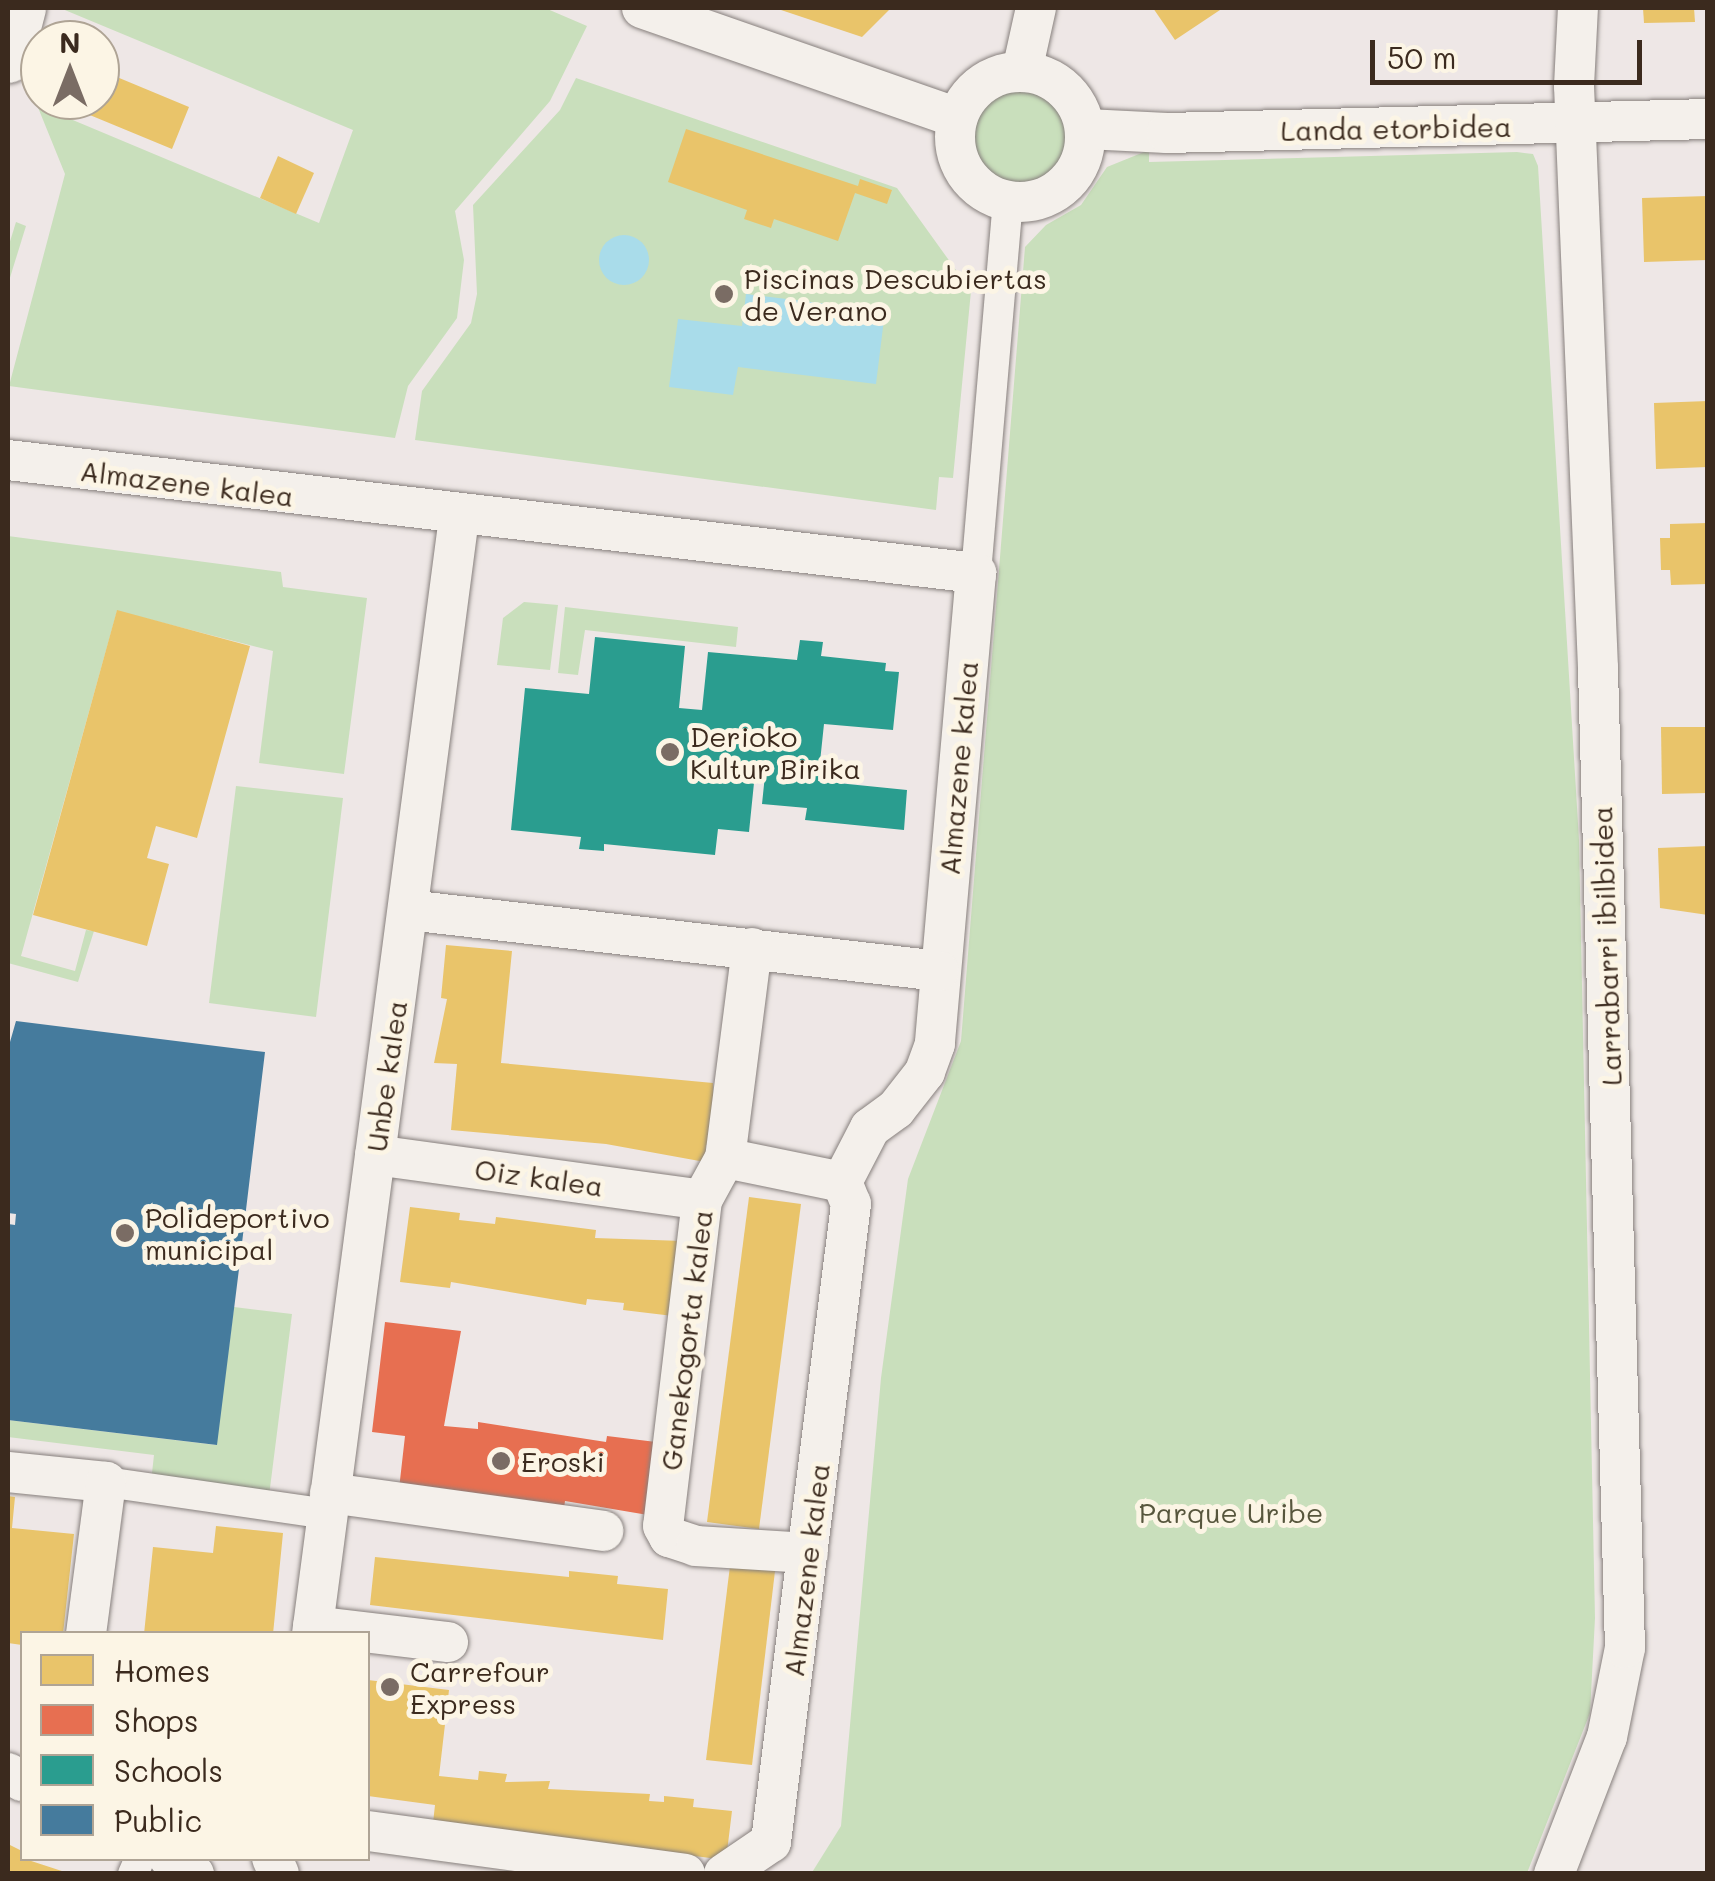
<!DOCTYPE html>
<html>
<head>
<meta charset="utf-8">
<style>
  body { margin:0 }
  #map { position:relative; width:1715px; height:1881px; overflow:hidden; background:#eee7e6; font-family:Mali,sans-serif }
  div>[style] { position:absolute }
  .green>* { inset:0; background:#c9dfbc }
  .round { border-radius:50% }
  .water>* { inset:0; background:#a9dcea }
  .homes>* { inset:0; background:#e9c46a }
  .shops>* { inset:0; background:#e76f51 }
  .schools>* { inset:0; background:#2a9d8f }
  .public>* { inset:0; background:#457b9d }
  .roads { filter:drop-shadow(0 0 2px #87807d) drop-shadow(0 0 2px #87807d) }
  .pedestrian>* { height:30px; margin:-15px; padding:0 15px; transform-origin:15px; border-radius:15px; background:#f4f0eb }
  .minor>* { height:40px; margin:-20px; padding:0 20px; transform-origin:20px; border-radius:20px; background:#f4f0eb }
  .minor>.ring { margin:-20px; padding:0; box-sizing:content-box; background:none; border:40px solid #f4f0eb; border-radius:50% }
  .tertiary>* { height:50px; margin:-25px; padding:0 25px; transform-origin:25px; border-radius:25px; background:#f4f0eb }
  .dots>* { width:28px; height:28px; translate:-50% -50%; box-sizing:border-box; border:5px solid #fcf5e5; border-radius:50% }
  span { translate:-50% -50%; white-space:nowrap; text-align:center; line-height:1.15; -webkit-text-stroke:10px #fcf5e5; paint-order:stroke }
  .street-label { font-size:28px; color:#3b2a1e }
  .poi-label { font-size:28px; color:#3b2a1e }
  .left { translate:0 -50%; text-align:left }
  .park-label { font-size:28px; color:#57563d }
  .frame { position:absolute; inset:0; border:10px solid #3b2a1e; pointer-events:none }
  .legend { position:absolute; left:20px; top:1631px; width:350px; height:230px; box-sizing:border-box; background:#fcf5e5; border:2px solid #afa495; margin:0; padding:12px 18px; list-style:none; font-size:30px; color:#3b2a1e }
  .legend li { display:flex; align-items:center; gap:20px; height:50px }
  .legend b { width:50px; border:2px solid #afa495 }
  .north { position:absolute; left:20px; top:20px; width:100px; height:100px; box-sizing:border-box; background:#fcf5e5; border:2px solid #afa495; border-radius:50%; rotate:0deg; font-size:28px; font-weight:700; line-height:40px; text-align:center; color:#3b2a1e }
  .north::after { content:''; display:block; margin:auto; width:35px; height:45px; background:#7a6c64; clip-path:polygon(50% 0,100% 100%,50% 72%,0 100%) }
  .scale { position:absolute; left:1370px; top:40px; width:272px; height:45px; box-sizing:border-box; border:5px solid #3b2a1e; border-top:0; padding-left:12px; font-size:30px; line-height:35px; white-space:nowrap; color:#3b2a1e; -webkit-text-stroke:8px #fcf5e5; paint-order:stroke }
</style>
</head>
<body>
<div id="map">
  <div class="green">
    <div style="clip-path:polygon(60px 8px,545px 8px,587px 26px,550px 101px,455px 211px,464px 260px,457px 318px,408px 386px,395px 438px,9px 386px,65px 174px,37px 105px,319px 223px,353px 130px)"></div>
    <div style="clip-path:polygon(576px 78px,897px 188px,971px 291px,953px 478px,939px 477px,936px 510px,415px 440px,422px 391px,471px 323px,477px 294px,473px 205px,560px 110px)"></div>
    <div class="round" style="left:972px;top:87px;width:96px;height:96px"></div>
    <div style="clip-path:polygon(1149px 150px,1149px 162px,1517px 152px,1533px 154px,1538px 166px,1579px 840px,1595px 1618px,1590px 1713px,1527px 1873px,811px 1874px,841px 1826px,881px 1378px,908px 1179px,961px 1041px,1025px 247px,1046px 225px,1081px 205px,1107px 167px)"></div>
    <div style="clip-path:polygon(16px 222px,26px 226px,8px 284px,8px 248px)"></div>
    <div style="clip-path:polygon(8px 536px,281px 572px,283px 587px,367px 598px,344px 774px,259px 763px,273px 651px,117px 611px,21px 956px,75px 971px,86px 930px,94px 931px,78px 982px,8px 963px)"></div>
    <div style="clip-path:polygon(524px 602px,558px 605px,550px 670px,497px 665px,503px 618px)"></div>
    <div style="clip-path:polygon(565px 607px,738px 627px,736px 647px,585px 630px,578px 675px,558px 673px)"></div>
    <div style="clip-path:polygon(236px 786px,343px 798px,316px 1017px,209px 1003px)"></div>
    <div style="clip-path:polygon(234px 1307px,292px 1314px,269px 1496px,151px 1482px,154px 1455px,8px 1437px,8px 1420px,216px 1445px)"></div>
  </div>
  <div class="water">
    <div class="round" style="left:599px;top:235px;width:50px;height:50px"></div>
    <div style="clip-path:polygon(746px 294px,885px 311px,876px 384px,738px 367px,733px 395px,669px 387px,678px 319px,742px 326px)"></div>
  </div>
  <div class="homes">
    <div style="clip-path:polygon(775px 8px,891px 8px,862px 37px)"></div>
    <div style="clip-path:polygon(1153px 8px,1223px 8px,1175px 40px)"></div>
    <div style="clip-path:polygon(1643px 8px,1694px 8px,1695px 22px,1644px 23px)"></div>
    <div style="clip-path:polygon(100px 70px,189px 107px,172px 149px,68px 106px,71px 100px,100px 100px)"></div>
    <div style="clip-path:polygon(686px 129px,858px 186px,860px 179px,892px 190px,887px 204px,855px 193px,838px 241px,774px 219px,771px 228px,744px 219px,747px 210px,668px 182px)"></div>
    <div style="clip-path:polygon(278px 156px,314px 173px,296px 214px,260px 198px)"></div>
    <div style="clip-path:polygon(1708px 196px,1708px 260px,1644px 262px,1642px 198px)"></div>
    <div style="clip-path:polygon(1708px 401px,1708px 467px,1656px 469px,1654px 403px)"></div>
    <div style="clip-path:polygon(1708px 523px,1708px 584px,1671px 585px,1670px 570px,1661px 570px,1660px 538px,1670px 538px,1670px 524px)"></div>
    <div style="clip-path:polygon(117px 610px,250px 646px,197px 838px,156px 826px,147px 858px,169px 864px,147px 946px,33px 915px)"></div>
    <div style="clip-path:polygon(1661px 727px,1708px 727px,1708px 793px,1662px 794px)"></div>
    <div style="clip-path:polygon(1708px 846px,1708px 915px,1660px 908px,1658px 848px)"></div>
    <div style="clip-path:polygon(446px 945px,512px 951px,501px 1063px,713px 1083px,714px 1145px,706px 1145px,705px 1162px,606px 1144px,451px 1130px,457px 1064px,434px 1063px,447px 999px,441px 998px)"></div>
    <div style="clip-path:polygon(749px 1197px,801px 1204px,759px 1529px,707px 1522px)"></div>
    <div style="clip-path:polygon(410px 1207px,460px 1213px,459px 1220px,495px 1224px,496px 1217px,596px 1230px,595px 1238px,683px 1241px,673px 1316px,623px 1310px,624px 1303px,587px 1299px,586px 1305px,451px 1282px,450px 1288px,400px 1282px)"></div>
    <div style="clip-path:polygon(8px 1496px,15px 1497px,12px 1528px,74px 1534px,63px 1634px,22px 1634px,22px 1645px,8px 1643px)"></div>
    <div style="clip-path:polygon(216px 1526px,283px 1533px,273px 1634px,144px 1634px,153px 1547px,213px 1553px)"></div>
    <div style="clip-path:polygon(375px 1557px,569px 1577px,569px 1571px,618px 1576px,617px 1584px,668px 1589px,663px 1640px,370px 1605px)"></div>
    <div style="clip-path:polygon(730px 1566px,775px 1571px,752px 1765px,706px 1760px)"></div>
    <div style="clip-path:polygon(368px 1680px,449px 1690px,439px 1776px,478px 1780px,479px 1771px,507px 1774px,505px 1782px,550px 1781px,548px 1789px,650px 1794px,649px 1801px,664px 1802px,664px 1796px,694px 1799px,693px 1807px,732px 1811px,726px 1860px,433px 1823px,435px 1805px,368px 1796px)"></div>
    <div style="clip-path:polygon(8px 1844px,22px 1851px,22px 1858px,71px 1874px,8px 1874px)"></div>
  </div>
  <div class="shops">
    <div style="clip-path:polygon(385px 1322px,461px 1331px,444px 1426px,478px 1429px,478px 1422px,606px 1442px,607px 1436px,656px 1442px,648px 1515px,565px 1501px,564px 1508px,474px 1498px,475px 1493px,399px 1489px,405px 1436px,372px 1432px)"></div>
  </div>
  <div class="schools">
    <div style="clip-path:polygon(595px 637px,685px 646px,679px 708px,702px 710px,708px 652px,797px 660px,800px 640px,823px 642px,821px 656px,886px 663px,885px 671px,899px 672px,893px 730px,824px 724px,818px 781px,907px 790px,904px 830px,805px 820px,807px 808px,762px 804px,765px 775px,755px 773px,749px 832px,718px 829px,715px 855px,604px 844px,604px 851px,579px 849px,581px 837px,511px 830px,525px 688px,589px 694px)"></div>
  </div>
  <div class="public">
    <div style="clip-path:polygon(16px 1021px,265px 1052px,242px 1243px,219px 1240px,218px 1251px,241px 1253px,217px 1445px,8px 1420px,8px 1224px,15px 1225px,16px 1214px,8px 1213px,8px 1049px)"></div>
  </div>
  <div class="roads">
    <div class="pedestrian">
      <div style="left:976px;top:573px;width:373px;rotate:-85.1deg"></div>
      <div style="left:106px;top:1482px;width:223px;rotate:8.2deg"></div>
      <div style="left:133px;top:1874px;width:17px;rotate:-66deg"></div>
    </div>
    <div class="minor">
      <div style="left:642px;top:8px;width:334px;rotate:19.2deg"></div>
      <div style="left:1022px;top:71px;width:65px;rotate:-77.5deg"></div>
      <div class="ring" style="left:955px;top:72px;width:90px;height:90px"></div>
      <div style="left:1086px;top:129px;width:81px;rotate:2.8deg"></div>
      <div style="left:1167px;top:133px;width:541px;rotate:-1.48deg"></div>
      <div style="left:8px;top:460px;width:975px;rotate:6.66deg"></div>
      <div style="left:976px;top:573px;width:473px;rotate:95deg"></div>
      <div style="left:935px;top:1044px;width:30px;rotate:110deg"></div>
      <div style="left:925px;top:1072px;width:47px;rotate:128.1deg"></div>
      <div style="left:896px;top:1109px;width:32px;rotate:144deg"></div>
      <div style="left:870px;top:1128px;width:61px;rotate:117.4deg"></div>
      <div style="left:842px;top:1182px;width:24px;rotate:68deg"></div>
      <div style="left:851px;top:1204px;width:643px;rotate:97.15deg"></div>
      <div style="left:771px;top:1842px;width:57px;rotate:145.8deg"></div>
      <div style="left:408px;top:910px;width:534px;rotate:6.55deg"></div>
      <div style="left:752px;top:948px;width:212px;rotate:97.3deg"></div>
      <div style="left:725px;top:1158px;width:48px;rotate:118.7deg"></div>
      <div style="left:702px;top:1200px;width:328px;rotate:96.8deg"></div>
      <div style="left:663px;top:1526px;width:13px;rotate:61deg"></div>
      <div style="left:669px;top:1537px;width:28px;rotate:18deg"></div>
      <div style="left:696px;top:1546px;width:112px;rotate:3.6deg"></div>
      <div style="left:375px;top:1155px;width:330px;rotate:7.8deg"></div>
      <div style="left:725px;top:1158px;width:119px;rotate:11.6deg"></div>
      <div style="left:8px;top:1472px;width:99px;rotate:5.8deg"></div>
      <div style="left:106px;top:1482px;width:153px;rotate:97.5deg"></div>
      <div style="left:330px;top:1493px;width:276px;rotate:7.9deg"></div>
      <div style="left:313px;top:1626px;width:136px;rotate:6.8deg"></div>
      <div style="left:312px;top:1634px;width:1126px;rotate:-82.5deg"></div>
      <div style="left:8px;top:1773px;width:16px;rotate:30deg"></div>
      <div style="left:368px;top:1831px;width:320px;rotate:7.7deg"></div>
      <div style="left:169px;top:1858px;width:30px;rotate:33deg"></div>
      <div style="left:272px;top:1858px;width:17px;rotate:66deg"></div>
      <div style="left:1554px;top:1874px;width:147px;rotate:-68.9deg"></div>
      <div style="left:1607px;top:1737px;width:91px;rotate:-78.6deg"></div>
      <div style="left:1625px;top:1648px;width:980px;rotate:-91.58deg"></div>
      <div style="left:1598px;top:668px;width:582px;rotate:-92.36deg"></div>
      <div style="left:1574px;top:86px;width:78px;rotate:-87.1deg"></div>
    </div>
    <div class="tertiary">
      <div style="left:8px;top:58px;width:52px;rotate:-75.4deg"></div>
    </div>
  </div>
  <div class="dots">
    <div style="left:724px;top:294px;background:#7a6c64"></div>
    <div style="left:670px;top:752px;background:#7a6c64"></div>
    <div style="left:125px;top:1233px;background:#7a6c64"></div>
    <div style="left:501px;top:1461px;background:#7a6c64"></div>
    <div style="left:390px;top:1687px;background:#7a6c64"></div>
  </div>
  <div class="street-label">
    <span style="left:1396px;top:128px;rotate:-1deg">Landa etorbidea</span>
    <span style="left:187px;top:483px;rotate:7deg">Almazene kalea</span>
    <span style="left:958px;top:768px;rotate:-85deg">Almazene kalea</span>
    <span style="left:1606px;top:946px;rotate:-92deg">Larrabarri ibilbidea</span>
    <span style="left:386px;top:1076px;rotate:-82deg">Unbe kalea</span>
    <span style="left:539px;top:1177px;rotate:8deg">Oiz kalea</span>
    <span style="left:686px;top:1340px;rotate:-83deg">Ganekogorta kalea</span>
    <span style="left:806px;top:1570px;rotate:-83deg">Almazene kalea</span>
  </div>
  <div class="poi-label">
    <span class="left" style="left:744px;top:294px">Piscinas Descubiertas<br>de Verano</span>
    <span class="left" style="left:690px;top:752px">Derioko<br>Kultur Birika</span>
    <span class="left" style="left:145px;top:1233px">Polideportivo<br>municipal</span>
    <span class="left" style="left:521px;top:1461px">Eroski</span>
    <span class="left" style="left:410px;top:1687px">Carrefour<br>Express</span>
  </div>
  <div class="park-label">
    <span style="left:1231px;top:1512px">Parque Uribe</span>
  </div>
  <div class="frame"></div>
  <ul class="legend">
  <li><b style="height:28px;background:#e9c46a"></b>Homes</li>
  <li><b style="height:28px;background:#e76f51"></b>Shops</li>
  <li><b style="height:28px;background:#2a9d8f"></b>Schools</li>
  <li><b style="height:28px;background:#457b9d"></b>Public</li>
  </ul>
  <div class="north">N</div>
  <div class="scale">50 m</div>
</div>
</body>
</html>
